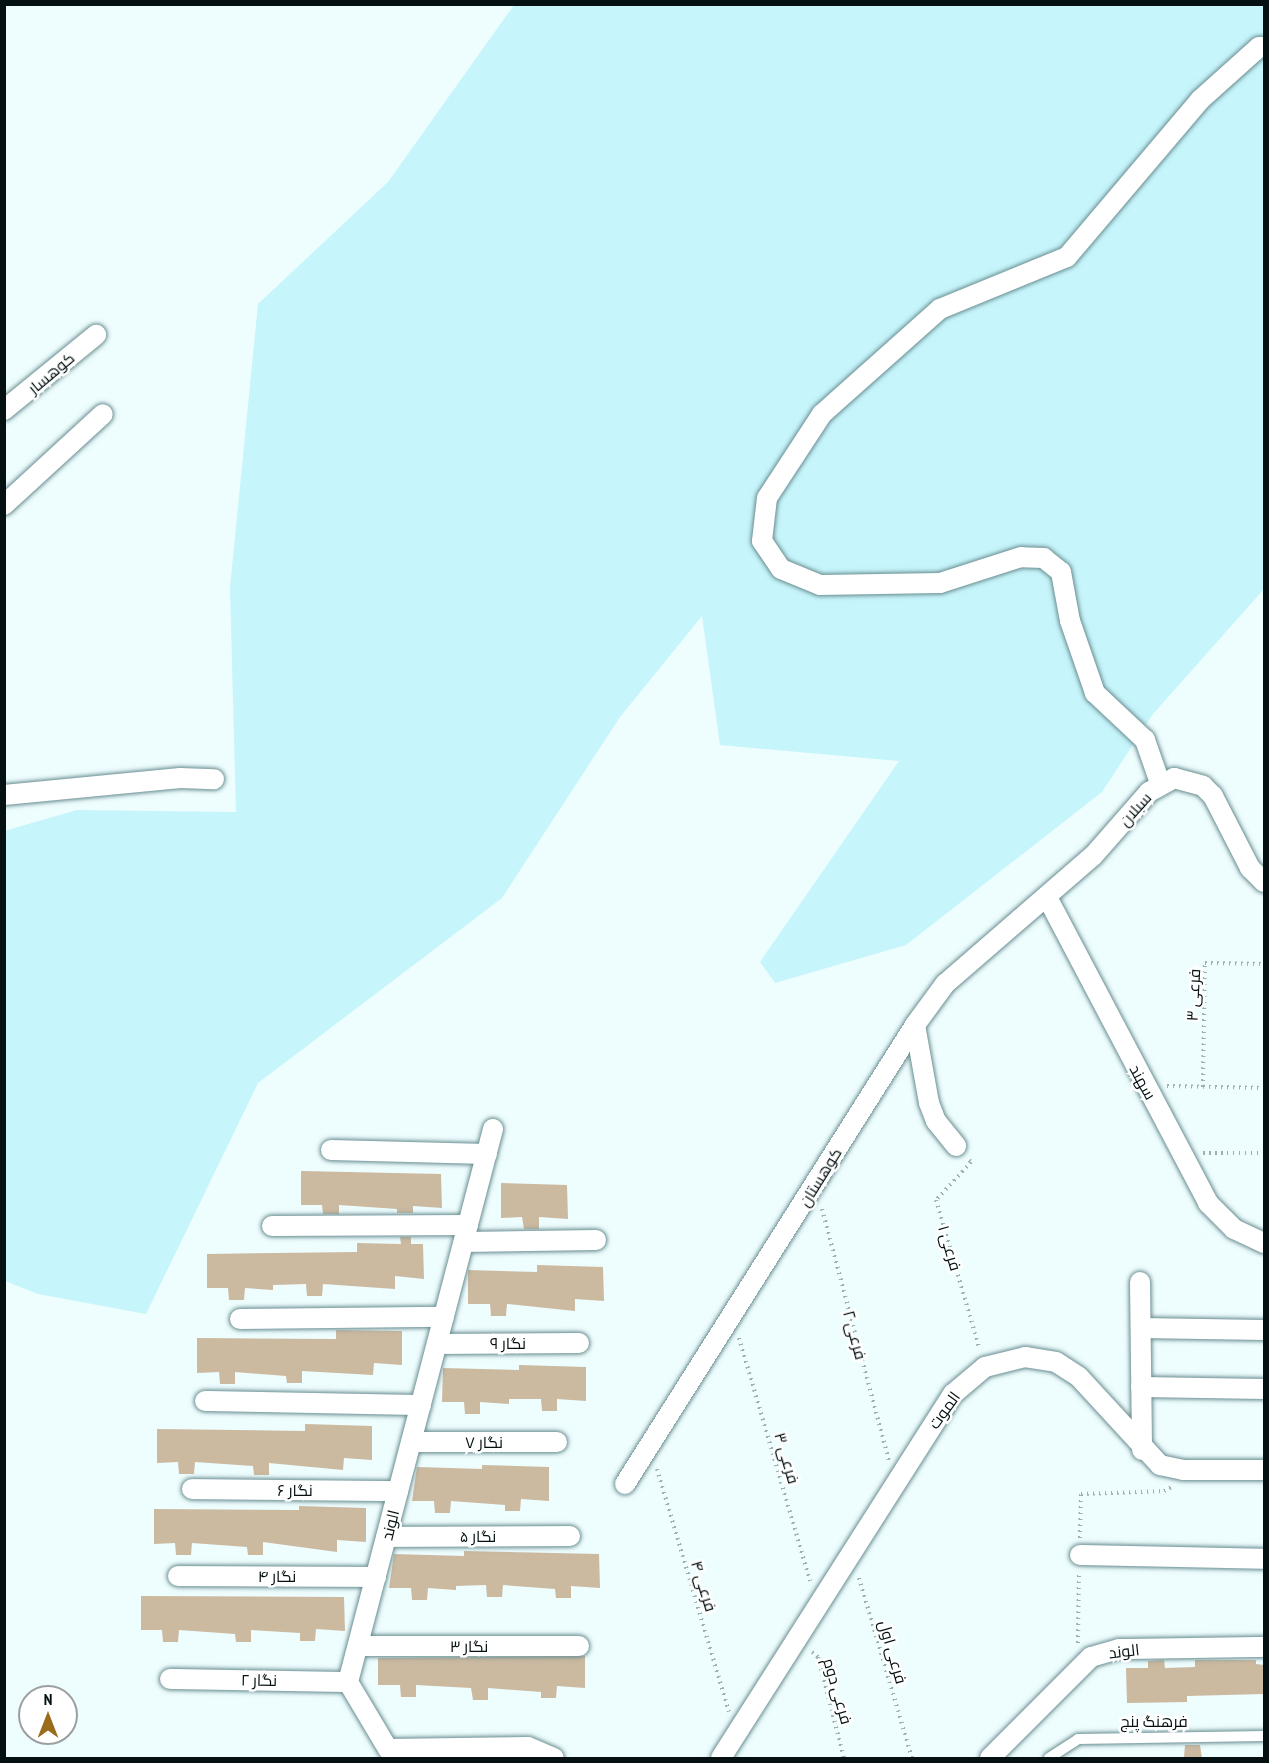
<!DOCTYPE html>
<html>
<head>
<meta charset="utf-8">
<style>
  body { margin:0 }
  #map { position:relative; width:1269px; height:1763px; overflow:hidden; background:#eefdfe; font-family:"PT Sans Narrow",Cairo,sans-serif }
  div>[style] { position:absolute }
  .green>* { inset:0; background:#c6f5fb }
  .building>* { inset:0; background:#cbb9a0 }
  .path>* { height:4px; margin-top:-2px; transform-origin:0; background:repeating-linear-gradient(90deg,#a0aeaf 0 1.5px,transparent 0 6px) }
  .roads { filter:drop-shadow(0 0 2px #698d91) drop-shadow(0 0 2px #698d91) }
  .lane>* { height:10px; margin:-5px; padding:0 5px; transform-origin:5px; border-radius:5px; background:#fff }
  .street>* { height:20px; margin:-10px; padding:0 10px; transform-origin:10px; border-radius:10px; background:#fff }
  span { translate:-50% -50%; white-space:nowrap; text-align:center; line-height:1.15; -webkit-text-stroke:5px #fff; paint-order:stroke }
  .street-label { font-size:16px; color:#041011 }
  .frame { position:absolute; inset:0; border:6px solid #041011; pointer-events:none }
  .north { position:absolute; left:18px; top:1685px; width:60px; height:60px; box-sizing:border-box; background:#fff; border:2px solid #9b9fa0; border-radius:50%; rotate:0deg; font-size:16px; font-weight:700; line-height:24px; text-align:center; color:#041011 }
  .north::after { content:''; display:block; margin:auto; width:21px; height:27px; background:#996b1b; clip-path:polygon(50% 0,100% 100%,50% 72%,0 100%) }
</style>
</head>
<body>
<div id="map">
  <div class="green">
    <div style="clip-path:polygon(514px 5px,1264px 5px,1264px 589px,1153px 714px,1102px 792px,906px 945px,775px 983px,760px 962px,899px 761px,720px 745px,702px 616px,620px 717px,502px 898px,258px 1083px,146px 1314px,38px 1294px,5px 1281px,4px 831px,77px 810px,236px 812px,230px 588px,258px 304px,388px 182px)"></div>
  </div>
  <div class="building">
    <div style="clip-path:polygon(301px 1171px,441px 1174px,442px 1208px,413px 1206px,413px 1213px,397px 1213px,397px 1209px,339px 1205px,339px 1214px,323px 1214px,322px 1205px,301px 1205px)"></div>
    <div style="clip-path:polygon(501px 1183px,567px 1185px,568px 1219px,539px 1217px,539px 1229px,524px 1229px,522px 1217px,501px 1218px)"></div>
    <div style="clip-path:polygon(400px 1237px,411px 1237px,411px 1244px,423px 1244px,424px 1279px,395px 1276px,395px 1289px,323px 1284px,322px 1296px,307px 1296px,306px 1284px,273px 1285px,273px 1290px,245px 1288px,244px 1300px,229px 1300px,228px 1288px,207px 1288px,207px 1254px,357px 1252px,357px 1243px,401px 1244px)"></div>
    <div style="clip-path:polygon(537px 1265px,603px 1267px,604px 1301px,575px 1299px,575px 1311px,507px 1304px,506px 1316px,491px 1316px,490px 1304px,468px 1304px,468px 1270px,537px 1272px)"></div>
    <div style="clip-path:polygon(336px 1330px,402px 1331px,402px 1365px,374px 1363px,373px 1375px,302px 1371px,302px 1383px,287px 1383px,286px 1376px,235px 1372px,235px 1384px,220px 1384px,219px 1372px,197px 1373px,197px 1338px,336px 1339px)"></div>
    <div style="clip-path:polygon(519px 1365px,586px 1367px,586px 1401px,557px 1399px,557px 1411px,542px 1411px,541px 1399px,509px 1399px,509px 1404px,480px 1402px,480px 1414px,465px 1414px,464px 1402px,442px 1402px,443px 1368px,519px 1370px)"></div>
    <div style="clip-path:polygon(305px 1424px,372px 1426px,372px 1460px,344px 1458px,343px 1470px,269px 1463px,269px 1475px,254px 1475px,253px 1466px,195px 1462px,194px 1474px,179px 1474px,178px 1462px,157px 1463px,157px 1429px,305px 1431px)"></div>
    <div style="clip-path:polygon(482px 1465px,549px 1467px,549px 1501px,521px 1499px,520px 1511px,505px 1511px,505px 1505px,451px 1501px,450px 1513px,435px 1513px,434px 1501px,412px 1501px,417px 1467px,482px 1469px)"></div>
    <div style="clip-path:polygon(299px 1506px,366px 1508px,366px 1542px,337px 1540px,337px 1552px,263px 1542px,263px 1555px,248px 1555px,247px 1547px,192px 1543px,191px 1555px,176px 1555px,175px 1543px,154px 1544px,154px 1509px,299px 1510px)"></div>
    <div style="clip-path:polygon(464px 1551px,599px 1554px,600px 1588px,571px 1586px,571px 1598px,556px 1598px,555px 1589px,503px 1585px,502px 1597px,487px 1597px,486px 1585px,456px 1586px,456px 1590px,428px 1588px,427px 1600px,412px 1600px,411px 1588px,389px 1588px,394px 1554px,464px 1556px)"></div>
    <div style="clip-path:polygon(141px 1596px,344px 1597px,345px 1631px,316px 1629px,315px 1641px,300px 1641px,300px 1633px,251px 1630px,251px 1642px,236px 1642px,235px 1634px,179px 1630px,178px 1642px,163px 1642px,162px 1630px,141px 1630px)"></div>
    <div style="clip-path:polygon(585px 1656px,585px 1688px,557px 1686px,556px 1698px,541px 1698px,541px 1692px,488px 1688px,488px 1700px,473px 1700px,471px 1688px,416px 1685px,416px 1697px,401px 1697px,400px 1685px,378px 1685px,378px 1658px)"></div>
    <div style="clip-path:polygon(1164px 1660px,1165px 1668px,1195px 1667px,1195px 1660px,1256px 1660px,1256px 1664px,1264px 1665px,1264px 1694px,1187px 1696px,1187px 1702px,1127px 1703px,1126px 1668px,1148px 1668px,1148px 1661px)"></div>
    <div style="clip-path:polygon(1185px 1745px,1200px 1745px,1202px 1758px,1184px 1758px)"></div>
  </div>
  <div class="path">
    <div style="left:1167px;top:1086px;width:97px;rotate:1.2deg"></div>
    <div style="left:1203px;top:1087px;width:124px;rotate:-89.1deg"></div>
    <div style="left:1205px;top:963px;width:59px;rotate:1deg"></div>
    <div style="left:1203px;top:1153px;width:61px"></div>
    <div style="left:969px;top:1160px;width:3px;rotate:45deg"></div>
    <div style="left:971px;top:1162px;width:52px;rotate:132.6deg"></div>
    <div style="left:936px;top:1200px;width:156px;rotate:73.7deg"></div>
    <div style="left:822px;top:1209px;width:260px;rotate:75.1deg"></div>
    <div style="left:739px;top:1338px;width:253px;rotate:73.7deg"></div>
    <div style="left:657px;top:1469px;width:253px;rotate:73.5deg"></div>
    <div style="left:1080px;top:1538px;width:44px;rotate:-88.7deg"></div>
    <div style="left:1081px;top:1494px;width:83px;rotate:-2.1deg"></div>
    <div style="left:1164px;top:1491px;width:9px;rotate:-27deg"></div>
    <div style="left:859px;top:1578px;width:188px;rotate:73.6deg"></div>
    <div style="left:1078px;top:1643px;width:71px;rotate:-89.2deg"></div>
    <div style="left:812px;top:1652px;width:8px;rotate:40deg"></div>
    <div style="left:818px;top:1657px;width:104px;rotate:75.6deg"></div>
  </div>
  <div class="roads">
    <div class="lane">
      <div style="left:1049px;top:1758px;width:35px;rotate:-33deg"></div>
      <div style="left:1078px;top:1739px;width:186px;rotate:-0.9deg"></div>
    </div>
    <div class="street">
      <div style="left:4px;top:410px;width:119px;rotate:-39.2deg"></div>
      <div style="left:4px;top:505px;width:134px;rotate:-42.6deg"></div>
      <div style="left:1160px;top:783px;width:46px;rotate:-109.2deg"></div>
      <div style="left:1145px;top:740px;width:69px;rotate:-136.8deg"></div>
      <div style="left:1095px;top:693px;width:76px;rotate:-109.1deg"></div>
      <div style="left:1070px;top:621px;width:50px;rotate:-100.4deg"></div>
      <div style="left:1061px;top:572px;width:22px;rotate:-141deg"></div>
      <div style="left:1044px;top:558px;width:23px;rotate:-178deg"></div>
      <div style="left:1021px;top:557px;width:85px;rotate:162.2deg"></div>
      <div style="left:940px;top:583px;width:120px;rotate:179deg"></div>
      <div style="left:820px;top:585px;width:42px;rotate:-157.7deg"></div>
      <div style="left:781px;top:569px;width:34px;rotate:-124deg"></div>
      <div style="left:762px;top:541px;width:43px;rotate:-83.4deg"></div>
      <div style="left:767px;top:498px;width:100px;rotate:-56.8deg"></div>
      <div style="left:822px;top:414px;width:158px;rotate:-41.7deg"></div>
      <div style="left:940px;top:309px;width:137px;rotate:-22.3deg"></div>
      <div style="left:1067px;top:257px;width:206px;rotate:-49.7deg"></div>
      <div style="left:1200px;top:100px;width:79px;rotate:-41.9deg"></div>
      <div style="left:1259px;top:47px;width:5px"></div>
      <div style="left:4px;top:795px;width:177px;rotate:-5.5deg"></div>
      <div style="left:180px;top:778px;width:34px;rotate:2deg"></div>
      <div style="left:1048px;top:899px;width:344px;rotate:62.2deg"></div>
      <div style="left:1208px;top:1203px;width:37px;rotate:45deg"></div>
      <div style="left:1234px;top:1229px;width:33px;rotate:25deg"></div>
      <div style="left:915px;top:1025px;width:79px;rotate:79.8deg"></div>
      <div style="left:929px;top:1103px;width:19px;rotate:69deg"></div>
      <div style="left:936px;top:1121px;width:32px;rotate:51deg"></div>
      <div style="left:493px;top:1129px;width:572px;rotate:104.69deg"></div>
      <div style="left:348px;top:1682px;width:78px;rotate:59.2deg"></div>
      <div style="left:388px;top:1749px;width:140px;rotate:-0.8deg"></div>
      <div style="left:528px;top:1747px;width:28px;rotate:23deg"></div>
      <div style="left:331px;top:1150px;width:156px;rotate:1.5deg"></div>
      <div style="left:272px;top:1226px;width:196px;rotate:-0.3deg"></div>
      <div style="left:464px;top:1242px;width:132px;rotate:-0.9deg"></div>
      <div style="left:1140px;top:1282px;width:168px;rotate:89.3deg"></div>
      <div style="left:240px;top:1319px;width:204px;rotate:-0.6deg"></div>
      <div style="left:1141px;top:1328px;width:123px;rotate:0.9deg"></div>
      <div style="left:437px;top:1344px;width:142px;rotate:-0.4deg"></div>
      <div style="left:1141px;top:1387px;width:123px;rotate:0.9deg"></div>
      <div style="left:205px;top:1401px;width:216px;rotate:1.1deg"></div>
      <div style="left:411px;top:1442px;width:146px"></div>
      <div style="left:625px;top:1484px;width:543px;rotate:-57.71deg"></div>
      <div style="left:915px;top:1025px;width:51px;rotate:-53.8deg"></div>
      <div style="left:945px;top:984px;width:196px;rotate:-40.9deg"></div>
      <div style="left:1093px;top:856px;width:85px;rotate:-48.8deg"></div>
      <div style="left:1149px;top:792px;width:29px;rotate:-29deg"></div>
      <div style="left:1174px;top:778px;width:30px;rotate:15deg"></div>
      <div style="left:1203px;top:786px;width:14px;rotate:45deg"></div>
      <div style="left:1213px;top:796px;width:81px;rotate:62.8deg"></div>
      <div style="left:1250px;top:868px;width:20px;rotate:45deg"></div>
      <div style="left:192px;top:1489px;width:206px;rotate:0.6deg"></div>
      <div style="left:386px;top:1537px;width:184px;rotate:-0.3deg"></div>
      <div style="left:1080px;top:1555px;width:184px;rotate:1.2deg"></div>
      <div style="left:178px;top:1576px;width:198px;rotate:0.3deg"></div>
      <div style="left:358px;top:1646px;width:221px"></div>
      <div style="left:170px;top:1679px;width:178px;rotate:1deg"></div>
      <div style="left:721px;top:1758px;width:432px;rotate:-57.5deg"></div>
      <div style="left:953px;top:1394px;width:42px;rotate:-40.2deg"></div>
      <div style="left:985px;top:1367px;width:41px;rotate:-14deg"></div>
      <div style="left:1025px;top:1357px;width:31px;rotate:9deg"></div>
      <div style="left:1056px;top:1362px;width:27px;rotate:33deg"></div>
      <div style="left:1079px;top:1377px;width:120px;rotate:47.4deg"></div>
      <div style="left:1160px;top:1465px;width:24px;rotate:12deg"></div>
      <div style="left:1183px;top:1470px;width:81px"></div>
      <div style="left:990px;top:1758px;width:143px;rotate:-45deg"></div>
      <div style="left:1091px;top:1657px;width:29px;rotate:-16deg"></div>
      <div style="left:1119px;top:1649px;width:145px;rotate:-0.8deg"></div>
    </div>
  </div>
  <div class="street-label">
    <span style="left:51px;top:373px;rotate:-40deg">کوهسار</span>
    <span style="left:1135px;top:809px;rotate:-48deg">سبلان</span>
    <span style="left:1193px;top:995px;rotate:-87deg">فرعی ۳</span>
    <span style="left:1143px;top:1082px;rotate:61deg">سهند</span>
    <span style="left:820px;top:1177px;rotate:-58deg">کوهستان</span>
    <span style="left:950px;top:1248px;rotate:74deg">فرعی ۱</span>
    <span style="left:855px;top:1335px;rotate:75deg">فرعی ۲</span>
    <span style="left:508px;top:1343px">نگار ۹</span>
    <span style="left:944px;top:1410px;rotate:-54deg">الموت</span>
    <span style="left:484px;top:1442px">نگار ۷</span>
    <span style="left:787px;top:1458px;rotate:74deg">فرعی ۳</span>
    <span style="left:295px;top:1490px">نگار ۶</span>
    <span style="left:390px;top:1525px;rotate:-76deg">الوند</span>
    <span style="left:478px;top:1536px">نگار ۵</span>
    <span style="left:277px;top:1576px">نگار ۴</span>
    <span style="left:704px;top:1586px;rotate:73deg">فرعی ۴</span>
    <span style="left:469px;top:1646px">نگار ۳</span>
    <span style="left:1124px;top:1651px;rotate:-6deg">الوند</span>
    <span style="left:893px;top:1652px;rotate:74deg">فرعی اول</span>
    <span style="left:259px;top:1680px;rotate:1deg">نگار ۲</span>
    <span style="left:838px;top:1691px;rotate:74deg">فرعی دوم</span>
    <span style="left:1154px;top:1721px">فرهنگ پنج</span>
  </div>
  <div class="frame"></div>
  <div class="north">N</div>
</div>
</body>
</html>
